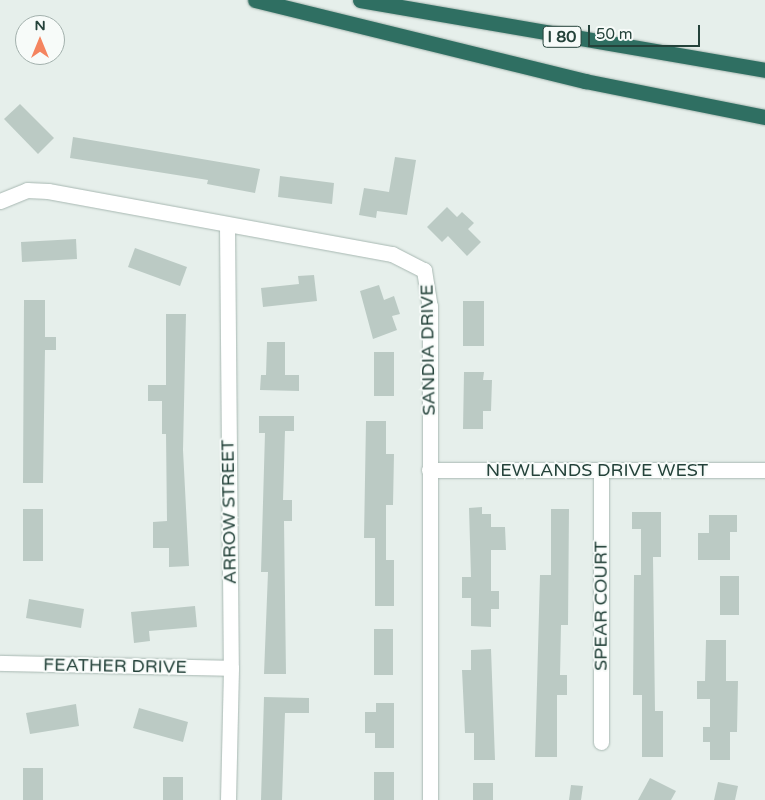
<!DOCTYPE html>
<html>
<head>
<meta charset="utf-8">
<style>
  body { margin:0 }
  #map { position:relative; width:765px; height:800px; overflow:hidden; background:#e6efeb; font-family:"Varela Round",sans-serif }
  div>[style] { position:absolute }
  .building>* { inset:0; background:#bbcac4 }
  .roads { filter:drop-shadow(0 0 1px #a8b8b2) drop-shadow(0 0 1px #a8b8b2) }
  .street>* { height:15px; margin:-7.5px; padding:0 7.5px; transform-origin:7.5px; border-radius:7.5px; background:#fff }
  .highway>* { height:15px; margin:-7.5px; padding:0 7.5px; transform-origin:7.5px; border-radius:7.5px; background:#2f6f62 }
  span { translate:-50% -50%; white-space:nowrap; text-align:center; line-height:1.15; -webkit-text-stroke:4px #f7fbf9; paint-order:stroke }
  .shield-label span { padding:1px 4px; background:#f7fbf9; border:1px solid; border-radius:4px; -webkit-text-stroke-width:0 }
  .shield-label { font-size:16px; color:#24423a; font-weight:700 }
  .street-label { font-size:18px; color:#24423a }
  .north { position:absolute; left:15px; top:15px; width:50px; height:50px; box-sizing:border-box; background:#f7fbf9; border:1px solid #a3b1ad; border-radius:50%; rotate:0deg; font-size:14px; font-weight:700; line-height:20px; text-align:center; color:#24423a }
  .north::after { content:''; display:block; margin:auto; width:18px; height:22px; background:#f4845f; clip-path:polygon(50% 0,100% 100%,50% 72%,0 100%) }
  .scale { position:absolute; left:588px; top:25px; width:112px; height:22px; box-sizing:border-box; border:2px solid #24423a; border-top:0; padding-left:6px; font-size:15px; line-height:18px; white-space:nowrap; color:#24423a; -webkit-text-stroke:4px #f7fbf9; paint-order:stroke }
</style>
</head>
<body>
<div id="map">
  <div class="building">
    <div style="clip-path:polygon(20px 104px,54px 138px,38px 154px,4px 119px)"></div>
    <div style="clip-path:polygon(73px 137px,260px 169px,255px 193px,207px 184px,208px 180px,70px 158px)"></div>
    <div style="clip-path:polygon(395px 157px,416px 160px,407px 215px,377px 211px,376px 218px,359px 215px,364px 188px,389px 192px)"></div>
    <div style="clip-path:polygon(280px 176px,334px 183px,332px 204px,278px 197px)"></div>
    <div style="clip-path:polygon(447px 207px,457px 217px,462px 212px,474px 223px,468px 229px,481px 242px,467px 256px,448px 236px,442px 242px,427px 227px)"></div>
    <div style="clip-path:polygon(76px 239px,77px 259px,22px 262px,21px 242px)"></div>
    <div style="clip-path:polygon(135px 248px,187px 267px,180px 286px,128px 267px)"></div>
    <div style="clip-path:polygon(314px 275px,317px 301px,263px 307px,261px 288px,299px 284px,298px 276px)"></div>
    <div style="clip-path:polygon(379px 285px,384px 300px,394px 296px,400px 314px,392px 316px,397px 330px,373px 339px,360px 291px)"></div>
    <div style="clip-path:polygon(24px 300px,45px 300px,45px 337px,56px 337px,56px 350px,45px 350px,43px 483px,23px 483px)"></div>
    <div style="clip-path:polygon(463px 301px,484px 301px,484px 346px,463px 346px)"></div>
    <div style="clip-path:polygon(166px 314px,186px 314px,183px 450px,189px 566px,169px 567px,169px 548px,153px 548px,153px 522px,167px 521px,166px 434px,162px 434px,162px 401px,148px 401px,148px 385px,166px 385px)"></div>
    <div style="clip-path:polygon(267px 342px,285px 342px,285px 375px,299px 375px,299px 391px,260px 390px,261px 375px,266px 375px)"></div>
    <div style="clip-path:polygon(374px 352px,394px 352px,394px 396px,374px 396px)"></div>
    <div style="clip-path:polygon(464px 372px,484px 372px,483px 380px,492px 380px,491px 411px,483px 411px,483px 429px,463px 429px)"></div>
    <div style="clip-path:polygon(259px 416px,294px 416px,294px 431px,285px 431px,284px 467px,283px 500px,292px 500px,292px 521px,284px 521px,286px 674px,264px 674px,268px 572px,261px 572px,265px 433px,259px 433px)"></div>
    <div style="clip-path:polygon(366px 421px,386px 421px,386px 454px,394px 454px,393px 505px,386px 505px,386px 560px,394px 560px,394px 606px,375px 606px,375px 538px,364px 538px)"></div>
    <div style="clip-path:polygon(482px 507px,482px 514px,491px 514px,491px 527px,505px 527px,506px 550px,491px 550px,491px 591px,499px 591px,499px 609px,491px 609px,491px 627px,471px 626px,471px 598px,462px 598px,462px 577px,471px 577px,469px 508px)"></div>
    <div style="clip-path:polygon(23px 509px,43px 509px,43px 561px,23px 561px)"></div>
    <div style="clip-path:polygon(551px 509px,569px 509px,568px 625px,561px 625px,560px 675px,567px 675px,567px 695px,557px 695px,557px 757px,535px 757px,540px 575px,551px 575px)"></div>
    <div style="clip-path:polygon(632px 512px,661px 512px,661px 557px,653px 557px,655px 711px,663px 711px,663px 757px,642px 757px,642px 695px,633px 695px,634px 575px,641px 575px,641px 529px,632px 529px)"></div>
    <div style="clip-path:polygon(709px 515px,737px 515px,737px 532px,730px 532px,730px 560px,698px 560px,698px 533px,709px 533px)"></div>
    <div style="clip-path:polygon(720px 576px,739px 576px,739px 615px,720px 615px)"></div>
    <div style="clip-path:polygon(29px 599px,84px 609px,81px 628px,26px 618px)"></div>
    <div style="clip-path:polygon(195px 606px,197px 627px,149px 631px,150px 641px,134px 643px,131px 612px)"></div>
    <div style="clip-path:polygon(374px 629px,393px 629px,393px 675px,374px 675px)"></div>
    <div style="clip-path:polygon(706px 640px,726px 640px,726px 681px,738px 681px,737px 732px,730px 732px,730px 760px,710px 760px,710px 742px,703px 742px,703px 727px,710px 727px,710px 699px,697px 699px,697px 681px,705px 681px)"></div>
    <div style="clip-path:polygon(491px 649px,495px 760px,474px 760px,474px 733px,465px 733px,462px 670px,471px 670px,471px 650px)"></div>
    <div style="clip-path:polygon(264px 697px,309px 698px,309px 713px,285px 713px,282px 800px,261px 800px)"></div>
    <div style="clip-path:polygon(376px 703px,394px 703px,394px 748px,375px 748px,375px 733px,365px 733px,365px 712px,376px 712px)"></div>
    <div style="clip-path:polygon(76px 704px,79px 726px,30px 734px,26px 713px)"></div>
    <div style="clip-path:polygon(139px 708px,188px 722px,183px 742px,133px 728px)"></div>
    <div style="clip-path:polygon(23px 768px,43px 768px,43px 800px,23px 800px)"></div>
    <div style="clip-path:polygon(374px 772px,394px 772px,394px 800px,374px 800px)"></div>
    <div style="clip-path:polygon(163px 777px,183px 777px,183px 800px,163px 800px)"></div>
    <div style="clip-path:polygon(650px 778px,676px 791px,671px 800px,638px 800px)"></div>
    <div style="clip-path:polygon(718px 782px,738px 786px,735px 800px,714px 800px)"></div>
    <div style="clip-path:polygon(473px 783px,493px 783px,493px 800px,473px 800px)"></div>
    <div style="clip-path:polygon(571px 785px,583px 786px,581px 800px,569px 800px)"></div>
  </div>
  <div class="roads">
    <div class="street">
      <div style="left:0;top:201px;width:29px;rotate:-22deg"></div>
      <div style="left:27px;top:190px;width:21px;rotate:3deg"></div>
      <div style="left:48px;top:191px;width:350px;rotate:10.4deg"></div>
      <div style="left:392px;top:254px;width:36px;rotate:27deg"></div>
      <div style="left:424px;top:270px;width:36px;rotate:81deg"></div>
      <div style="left:430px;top:306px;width:494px;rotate:90deg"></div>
      <div style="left:227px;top:225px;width:443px;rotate:89.5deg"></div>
      <div style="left:231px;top:668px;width:132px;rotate:91.3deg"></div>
      <div style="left:429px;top:470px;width:336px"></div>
      <div style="left:601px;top:470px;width:272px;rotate:90deg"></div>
      <div style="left:0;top:663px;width:231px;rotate:1.2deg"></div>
    </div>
    <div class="highway">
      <div style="left:255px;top:0;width:340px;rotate:13.8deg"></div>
      <div style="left:585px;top:81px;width:184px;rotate:11.3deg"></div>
      <div style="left:360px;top:0;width:411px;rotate:9.8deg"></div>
    </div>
  </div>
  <div class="shield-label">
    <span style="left:562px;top:37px">I 80</span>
  </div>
  <div class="street-label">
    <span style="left:428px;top:350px;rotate:-91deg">SANDIA DRIVE</span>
    <span style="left:597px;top:470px">NEWLANDS DRIVE WEST</span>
    <span style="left:229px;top:512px;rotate:-91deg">ARROW STREET</span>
    <span style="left:601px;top:606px;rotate:-90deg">SPEAR COURT</span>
    <span style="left:115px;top:666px;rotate:1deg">FEATHER DRIVE</span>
  </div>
  <div class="north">N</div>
  <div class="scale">50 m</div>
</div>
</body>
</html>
